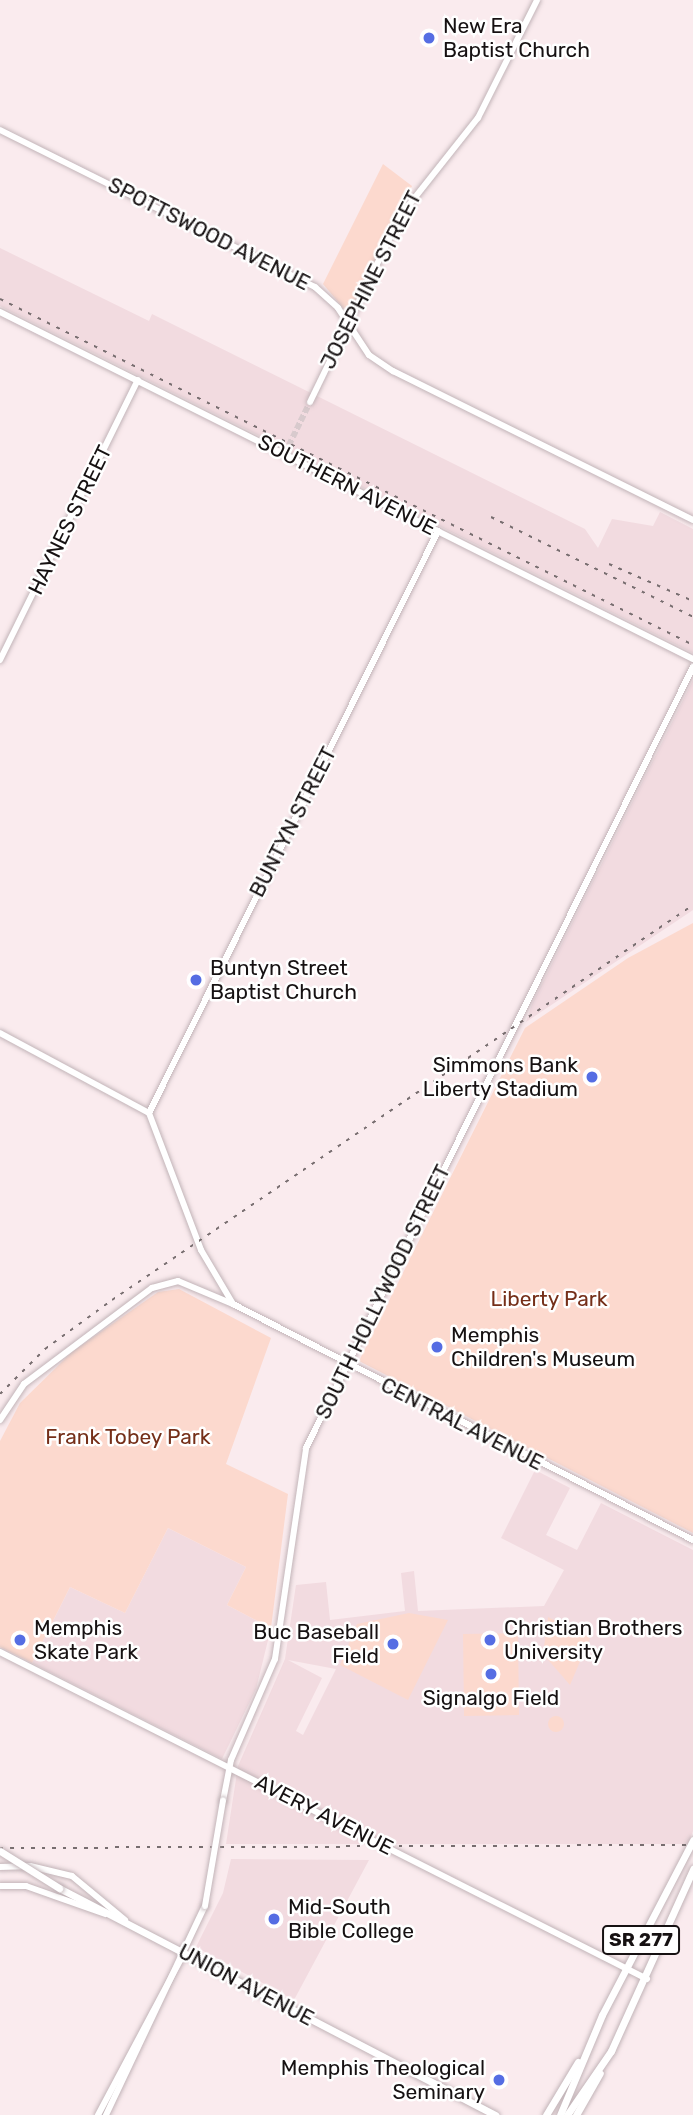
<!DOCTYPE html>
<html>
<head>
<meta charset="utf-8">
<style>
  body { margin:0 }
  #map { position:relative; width:693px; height:2115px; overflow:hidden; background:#faebee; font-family:Rubik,sans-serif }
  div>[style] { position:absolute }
  .built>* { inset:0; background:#f2dbe0 }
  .green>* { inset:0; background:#fcd9ce }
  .round { border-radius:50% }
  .secondary-tunnel>* { height:6px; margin-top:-3px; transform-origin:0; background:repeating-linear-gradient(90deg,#d8cacd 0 6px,transparent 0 9px) }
  .roads { filter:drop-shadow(0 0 2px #c2b4b8) drop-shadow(0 0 2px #c2b4b8) }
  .secondary>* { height:6px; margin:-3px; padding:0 3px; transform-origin:3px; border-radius:3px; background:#fff }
  .primary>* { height:7px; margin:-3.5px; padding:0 3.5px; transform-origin:3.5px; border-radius:3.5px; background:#fff }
  .rail>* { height:2px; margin-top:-1px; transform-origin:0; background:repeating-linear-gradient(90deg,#776d6f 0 3.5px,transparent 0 10.5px) }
  .bridges { filter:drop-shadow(0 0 2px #c2b4b8) drop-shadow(0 0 2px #c2b4b8) }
  .secondary-bridge>* { height:6px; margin:-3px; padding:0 3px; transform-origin:3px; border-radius:3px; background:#fff }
  .primary-bridge>* { height:7px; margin:-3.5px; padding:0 3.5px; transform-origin:3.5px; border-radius:3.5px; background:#fff }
  .dots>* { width:19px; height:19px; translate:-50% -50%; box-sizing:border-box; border:4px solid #fff; border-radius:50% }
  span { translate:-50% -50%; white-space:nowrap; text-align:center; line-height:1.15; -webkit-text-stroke:5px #fff; paint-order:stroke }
  .shield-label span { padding:2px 5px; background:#fff; border:2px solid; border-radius:5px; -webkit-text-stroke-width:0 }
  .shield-label { font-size:19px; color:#161112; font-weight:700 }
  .poi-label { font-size:21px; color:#161112 }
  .left { translate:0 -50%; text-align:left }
  .right { translate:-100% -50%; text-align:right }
  .street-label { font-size:21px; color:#161112 }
  .park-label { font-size:21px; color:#752f19 }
</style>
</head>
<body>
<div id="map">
  <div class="built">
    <div style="clip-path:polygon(0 248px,149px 321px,152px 314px,585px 529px,598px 548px,612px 519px,653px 526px,660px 512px,693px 529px,693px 653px,0 306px)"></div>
    <div style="clip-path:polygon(693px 680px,693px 910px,526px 1022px,532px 1004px)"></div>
    <div style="clip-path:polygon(evenodd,535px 1470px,570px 1488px,546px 1535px,577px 1550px,601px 1503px,693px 1550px,693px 1831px,688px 1844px,226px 1844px,238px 1766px,285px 1659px,296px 1585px,326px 1582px,330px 1620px,405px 1611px,401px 1573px,414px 1571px,418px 1611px,544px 1606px,564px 1570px,501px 1538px,535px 1470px,288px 1660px,336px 1669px,303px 1735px,296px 1731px,322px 1678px,288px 1660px)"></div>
    <div style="clip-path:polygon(168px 1528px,246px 1567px,227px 1605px,271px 1628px,256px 1689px,222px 1759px,32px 1663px,70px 1587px,125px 1613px)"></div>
    <div style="clip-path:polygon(231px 1859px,369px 1860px,294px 2000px,196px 1947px,223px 1893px)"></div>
  </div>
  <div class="green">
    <div style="clip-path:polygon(383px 164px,412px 186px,349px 315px,323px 284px)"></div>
    <div style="clip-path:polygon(693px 923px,693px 1533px,359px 1361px,525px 1028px,628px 958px)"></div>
    <div style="clip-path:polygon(179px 1289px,271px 1338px,226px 1464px,288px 1494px,271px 1628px,227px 1605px,246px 1567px,168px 1528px,125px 1613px,70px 1587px,32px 1663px,0 1647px,0 1441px,20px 1403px,72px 1352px,158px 1292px)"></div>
    <div style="clip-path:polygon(409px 1613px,448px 1620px,408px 1700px,340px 1665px,357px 1624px)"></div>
    <div style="clip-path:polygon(548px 1617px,590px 1638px,570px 1685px,543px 1654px)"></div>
    <div style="clip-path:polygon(518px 1633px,519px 1715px,464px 1716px,463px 1634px)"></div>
    <div class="round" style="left:548px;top:1716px;width:16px;height:16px"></div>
  </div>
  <div class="secondary-tunnel">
    <div style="left:289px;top:445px;width:48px;rotate:-64deg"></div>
  </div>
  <div class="roads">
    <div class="secondary">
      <div style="left:0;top:130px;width:352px;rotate:26.5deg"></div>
      <div style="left:315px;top:287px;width:31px;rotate:42deg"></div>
      <div style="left:338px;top:308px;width:56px;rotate:56.6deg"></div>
      <div style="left:369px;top:355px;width:29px;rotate:34deg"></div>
      <div style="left:393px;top:371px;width:335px;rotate:26.4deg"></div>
      <div style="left:0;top:312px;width:775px;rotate:26.6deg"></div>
      <div style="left:310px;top:402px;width:208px;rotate:-64.1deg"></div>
      <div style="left:401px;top:215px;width:124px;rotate:-51.6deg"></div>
      <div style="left:478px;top:118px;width:132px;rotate:-63.4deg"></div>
      <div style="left:0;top:660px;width:312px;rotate:-63.8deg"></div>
      <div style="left:0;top:1033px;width:169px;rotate:28.2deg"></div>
      <div style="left:149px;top:1113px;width:147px;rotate:69.2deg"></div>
      <div style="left:201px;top:1250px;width:63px;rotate:59.3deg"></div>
      <div style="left:233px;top:1304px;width:517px;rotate:27.16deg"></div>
      <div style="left:149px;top:1113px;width:650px;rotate:-63.59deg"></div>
      <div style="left:0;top:1420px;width:43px;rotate:-56.3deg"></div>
      <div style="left:24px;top:1384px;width:160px;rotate:-36.9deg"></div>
      <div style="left:152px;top:1288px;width:27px;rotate:-15deg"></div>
      <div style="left:178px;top:1281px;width:60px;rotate:22.7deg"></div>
      <div style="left:0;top:1652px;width:725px;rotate:26.81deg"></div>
      <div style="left:223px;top:1801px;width:42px;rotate:-79deg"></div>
      <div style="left:231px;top:1760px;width:110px;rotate:-66.5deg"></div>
      <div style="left:275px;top:1659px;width:213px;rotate:-81.6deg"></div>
      <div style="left:306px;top:1448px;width:872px;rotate:-63.64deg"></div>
      <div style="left:0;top:1867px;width:30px;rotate:-2deg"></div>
      <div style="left:30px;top:1866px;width:43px;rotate:13.4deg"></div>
      <div style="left:72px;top:1876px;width:69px;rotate:39.7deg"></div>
      <div style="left:0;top:1886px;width:26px"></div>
      <div style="left:26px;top:1886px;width:84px;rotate:19.5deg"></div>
      <div style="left:98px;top:2115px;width:183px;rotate:-62deg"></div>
      <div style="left:106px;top:2115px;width:231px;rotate:-64.7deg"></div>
    </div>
    <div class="primary">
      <div style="left:59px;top:1888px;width:492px;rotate:27.5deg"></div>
      <div style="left:546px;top:2115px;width:62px;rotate:-58.9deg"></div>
      <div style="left:560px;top:2115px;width:108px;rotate:-67.2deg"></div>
      <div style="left:602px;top:2015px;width:197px;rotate:-62.5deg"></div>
      <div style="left:567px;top:2115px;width:78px;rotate:-55.5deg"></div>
      <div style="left:611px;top:2051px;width:200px;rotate:-65.7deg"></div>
      <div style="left:576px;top:2115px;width:48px;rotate:-60.3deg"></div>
    </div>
  </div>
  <div class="rail">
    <div style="left:0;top:299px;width:775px;rotate:26.53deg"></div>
    <div style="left:491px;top:517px;width:225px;rotate:26.3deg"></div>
    <div style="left:609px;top:564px;width:92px;rotate:23.8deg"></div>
    <div style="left:0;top:1394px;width:64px;rotate:-45deg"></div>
    <div style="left:45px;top:1349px;width:83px;rotate:-36.2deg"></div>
    <div style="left:112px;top:1300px;width:703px;rotate:-34.21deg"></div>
    <div style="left:0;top:1848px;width:693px;rotate:-0.25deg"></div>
  </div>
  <div class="bridges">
    <div class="secondary-bridge">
      <div style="left:205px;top:1906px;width:107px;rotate:-80.3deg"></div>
    </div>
    <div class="primary-bridge">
      <div style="left:0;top:1851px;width:70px;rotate:32.1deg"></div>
    </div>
  </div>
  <div class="dots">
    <div style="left:429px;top:38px;background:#556de3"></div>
    <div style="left:196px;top:980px;background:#556de3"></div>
    <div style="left:592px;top:1077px;background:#556de3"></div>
    <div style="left:437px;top:1347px;background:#556de3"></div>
    <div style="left:20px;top:1640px;background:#556de3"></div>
    <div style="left:490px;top:1640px;background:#556de3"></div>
    <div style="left:393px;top:1644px;background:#556de3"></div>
    <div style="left:491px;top:1674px;background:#556de3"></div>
    <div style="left:274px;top:1919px;background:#556de3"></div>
    <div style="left:499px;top:2080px;background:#556de3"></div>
  </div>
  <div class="shield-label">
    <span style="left:641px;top:1940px">SR 277</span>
  </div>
  <div class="poi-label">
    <span class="left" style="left:443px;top:38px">New Era<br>Baptist Church</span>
    <span class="left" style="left:210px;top:980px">Buntyn Street<br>Baptist Church</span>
    <span class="right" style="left:578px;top:1077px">Simmons Bank<br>Liberty Stadium</span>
    <span class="left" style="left:451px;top:1347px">Memphis<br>Children's Museum</span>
    <span class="left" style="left:34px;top:1640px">Memphis<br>Skate Park</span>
    <span class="left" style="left:504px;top:1640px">Christian Brothers<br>University</span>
    <span class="right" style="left:379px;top:1644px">Buc Baseball<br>Field</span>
    <span style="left:491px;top:1698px">Signalgo Field</span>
    <span class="left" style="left:288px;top:1919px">Mid-South<br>Bible College</span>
    <span class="right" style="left:485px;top:2080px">Memphis Theological<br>Seminary</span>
  </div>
  <div class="street-label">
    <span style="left:209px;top:234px;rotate:27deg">SPOTTSWOOD AVENUE</span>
    <span style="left:371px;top:280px;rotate:-63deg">JOSEPHINE STREET</span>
    <span style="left:347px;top:485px;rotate:27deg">SOUTHERN AVENUE</span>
    <span style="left:70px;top:520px;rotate:-64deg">HAYNES STREET</span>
    <span style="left:293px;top:822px;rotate:-63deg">BUNTYN STREET</span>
    <span style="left:383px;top:1292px;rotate:-64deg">SOUTH HOLLYWOOD STREET</span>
    <span style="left:462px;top:1424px;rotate:27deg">CENTRAL AVENUE</span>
    <span style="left:324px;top:1815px;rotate:27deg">AVERY AVENUE</span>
    <span style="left:246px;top:1985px;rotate:28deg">UNION AVENUE</span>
  </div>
  <div class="park-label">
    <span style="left:549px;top:1299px">Liberty Park</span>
    <span style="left:128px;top:1437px">Frank Tobey Park</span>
  </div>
</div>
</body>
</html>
